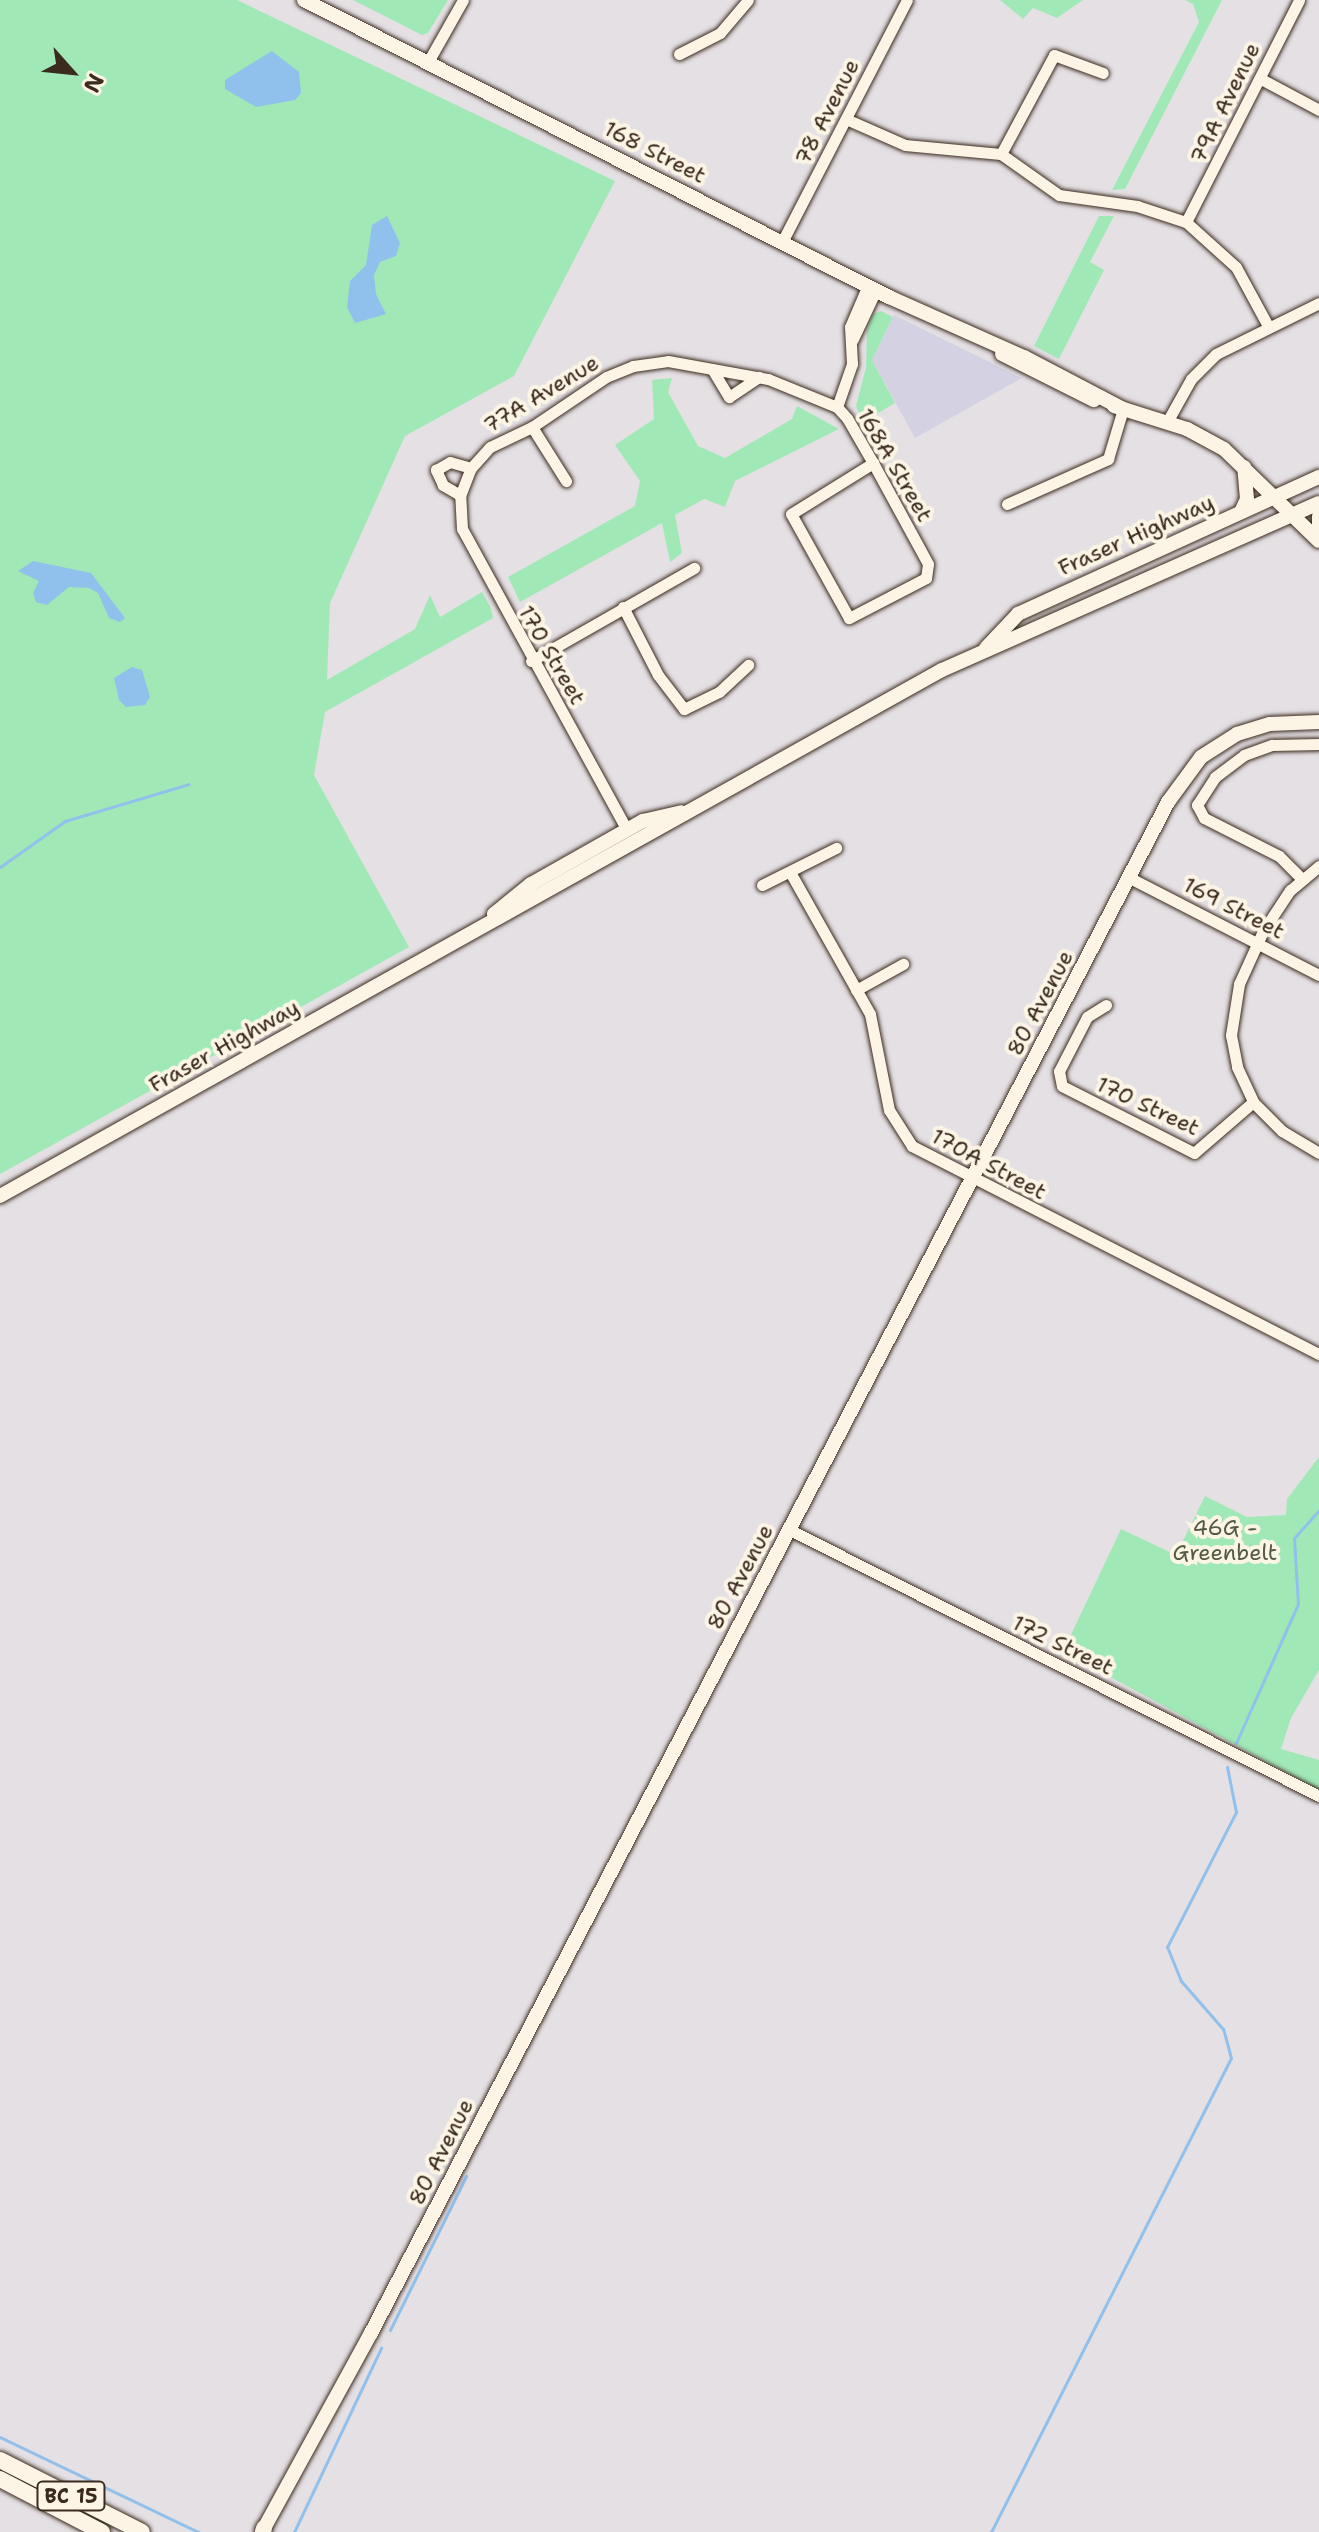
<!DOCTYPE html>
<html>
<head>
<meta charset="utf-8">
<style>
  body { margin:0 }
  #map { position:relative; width:1319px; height:2532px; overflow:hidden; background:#e5e0e4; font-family:"Shantell Sans",sans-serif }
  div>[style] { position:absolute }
  .built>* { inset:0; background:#d4d1e3 }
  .green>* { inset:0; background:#a0e9b7 }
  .water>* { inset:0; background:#90c1ec }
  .stream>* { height:3px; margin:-1.5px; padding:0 1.5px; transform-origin:1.5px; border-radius:1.5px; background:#90c1ec }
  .roads { filter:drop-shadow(0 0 2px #3b2a1e) drop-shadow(0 0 2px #3b2a1e) }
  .minor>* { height:11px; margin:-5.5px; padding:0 5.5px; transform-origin:5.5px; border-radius:5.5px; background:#fcf5e5 }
  .major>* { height:14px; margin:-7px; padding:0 7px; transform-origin:7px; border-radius:7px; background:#fcf5e5 }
  .highway>* { height:16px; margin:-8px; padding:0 8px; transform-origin:8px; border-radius:8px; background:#fcf5e5 }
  span { translate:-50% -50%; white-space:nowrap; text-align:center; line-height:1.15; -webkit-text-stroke:8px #fcf5e5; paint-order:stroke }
  .shield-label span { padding:2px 6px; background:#fcf5e5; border:2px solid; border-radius:6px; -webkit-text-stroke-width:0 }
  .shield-label { font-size:20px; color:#3b2a1e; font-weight:700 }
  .street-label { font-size:22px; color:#3b2a1e }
  .park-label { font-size:22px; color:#545a44 }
  .north { position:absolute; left:32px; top:32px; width:80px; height:80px; -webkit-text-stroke:6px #fcf5e5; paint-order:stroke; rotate:117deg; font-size:22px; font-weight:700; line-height:32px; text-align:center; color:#3b2a1e }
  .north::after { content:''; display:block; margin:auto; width:28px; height:36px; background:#3b2a1e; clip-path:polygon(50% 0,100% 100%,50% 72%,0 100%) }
</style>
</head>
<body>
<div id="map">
  <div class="built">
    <div style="clip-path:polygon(894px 315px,1022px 378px,915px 438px,872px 360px)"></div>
  </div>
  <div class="green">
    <div style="clip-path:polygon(0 0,237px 0,615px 181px,514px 376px,405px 436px,330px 603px,327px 680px,415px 629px,430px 595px,440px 617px,482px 592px,491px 608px,493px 618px,325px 712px,314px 775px,409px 947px,0 1174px)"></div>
    <div style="clip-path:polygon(353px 0,448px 0,428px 33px,422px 35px)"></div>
    <div style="clip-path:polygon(1000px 0,1083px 0,1057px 18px,1033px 8px,1023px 19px)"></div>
    <div style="clip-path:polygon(1185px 0,1222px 0,1125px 189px,1112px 190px,1199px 22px,1193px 4px)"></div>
    <div style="clip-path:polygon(1099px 216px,1114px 216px,1090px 262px,1104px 270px,1059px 359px,1034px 346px)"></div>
    <div style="clip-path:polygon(881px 311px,893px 317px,872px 360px,895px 403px,863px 422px,856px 406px,866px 367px,867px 330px,873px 314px)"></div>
    <div style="clip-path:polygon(672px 378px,668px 392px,698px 446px,725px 458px,792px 419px,797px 406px,839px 429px,735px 481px,725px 507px,704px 499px,675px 515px,682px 553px,670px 562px,662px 523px,520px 602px,508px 577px,635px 506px,640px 481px,615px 445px,654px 419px,652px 380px)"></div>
    <div style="clip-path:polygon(1319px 1457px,1319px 1670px,1291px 1718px,1281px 1749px,1319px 1760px,1319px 1790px,1053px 1646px,1061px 1639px,1068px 1641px,1121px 1529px,1176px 1555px,1205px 1496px,1247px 1517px,1286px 1515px,1287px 1499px)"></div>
  </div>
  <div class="water">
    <div style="clip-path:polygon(272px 51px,299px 72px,301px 93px,295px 100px,256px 107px,225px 89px,225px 80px)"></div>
    <div style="clip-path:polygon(387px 216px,400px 243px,396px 256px,380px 262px,374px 275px,376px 294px,386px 314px,355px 323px,347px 307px,350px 281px,366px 265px,372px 225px)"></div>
    <div style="clip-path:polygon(33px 561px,91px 573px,125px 618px,120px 622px,109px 618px,98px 593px,89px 588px,69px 587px,47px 605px,36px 602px,33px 593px,39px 581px,18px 571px)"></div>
    <div style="clip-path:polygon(132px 667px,142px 670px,150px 697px,145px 705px,126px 707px,119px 700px,114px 678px)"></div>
  </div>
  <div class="stream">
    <div style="left:0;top:867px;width:80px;rotate:-35.3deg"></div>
    <div style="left:65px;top:821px;width:129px;rotate:-16.6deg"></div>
    <div style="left:1236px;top:1743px;width:152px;rotate:-66deg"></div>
    <div style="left:1298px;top:1604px;width:66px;rotate:-93.5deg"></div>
    <div style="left:1294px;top:1538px;width:38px;rotate:-48deg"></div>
    <div style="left:390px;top:2330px;width:172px;rotate:-63.7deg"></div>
    <div style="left:0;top:2437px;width:220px;rotate:25.6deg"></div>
    <div style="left:294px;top:2532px;width:204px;rotate:-64.7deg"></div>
    <div style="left:991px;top:2532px;width:531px;rotate:-63.15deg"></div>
    <div style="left:1231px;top:2058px;width:30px;rotate:-105deg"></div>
    <div style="left:1223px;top:2029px;width:64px;rotate:-131.2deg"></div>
    <div style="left:1181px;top:1981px;width:37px;rotate:-112deg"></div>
    <div style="left:1167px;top:1947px;width:152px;rotate:-62.9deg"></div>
    <div style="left:1236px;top:1812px;width:46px;rotate:-101.3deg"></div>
  </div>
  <div class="roads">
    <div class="minor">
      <div style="left:679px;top:54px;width:46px;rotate:-27.1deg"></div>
      <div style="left:720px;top:33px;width:43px;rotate:-49.7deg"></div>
      <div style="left:428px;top:62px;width:71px;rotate:-60.6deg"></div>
      <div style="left:1261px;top:79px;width:66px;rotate:28.1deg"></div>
      <div style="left:846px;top:119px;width:64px;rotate:23.8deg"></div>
      <div style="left:905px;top:145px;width:96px;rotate:5.4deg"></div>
      <div style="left:1001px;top:154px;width:71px;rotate:35.3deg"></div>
      <div style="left:1059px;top:195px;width:79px;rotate:8deg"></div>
      <div style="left:1137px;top:206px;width:52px;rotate:18.1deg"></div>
      <div style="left:1186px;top:222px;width:67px;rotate:42deg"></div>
      <div style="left:1236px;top:267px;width:67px;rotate:61.5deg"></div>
      <div style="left:1001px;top:154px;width:112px;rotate:-61.8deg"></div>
      <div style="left:1054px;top:55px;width:52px;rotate:20.2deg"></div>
      <div style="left:1186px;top:222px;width:249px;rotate:-63deg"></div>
      <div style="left:782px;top:242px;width:272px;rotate:-62.7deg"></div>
      <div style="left:853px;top:339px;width:54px;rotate:-64.9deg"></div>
      <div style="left:712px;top:369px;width:33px;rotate:59deg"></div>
      <div style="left:729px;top:397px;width:36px;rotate:-34deg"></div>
      <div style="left:837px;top:407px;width:46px;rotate:-70.8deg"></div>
      <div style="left:852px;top:364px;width:37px;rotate:-93deg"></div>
      <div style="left:850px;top:327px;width:46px;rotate:-66.8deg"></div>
      <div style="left:1167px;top:422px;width:49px;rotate:-60.8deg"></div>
      <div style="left:1191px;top:379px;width:35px;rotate:-45deg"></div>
      <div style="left:1216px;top:354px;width:115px;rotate:-26.3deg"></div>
      <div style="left:532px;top:427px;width:64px;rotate:57.8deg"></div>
      <div style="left:460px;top:495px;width:20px;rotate:-150deg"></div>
      <div style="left:443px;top:485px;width:17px;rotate:-115deg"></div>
      <div style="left:436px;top:470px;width:16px;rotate:-30deg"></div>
      <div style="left:450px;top:462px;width:22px;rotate:16deg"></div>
      <div style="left:1007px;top:504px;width:111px;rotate:-24deg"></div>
      <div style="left:1108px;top:459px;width:52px;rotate:-73.3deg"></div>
      <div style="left:623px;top:607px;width:76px;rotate:62.8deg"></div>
      <div style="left:658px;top:675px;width:43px;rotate:52.6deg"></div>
      <div style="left:684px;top:709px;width:39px;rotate:-26deg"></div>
      <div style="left:719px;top:692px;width:40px;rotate:-43deg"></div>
      <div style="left:531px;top:661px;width:188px;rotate:-29.7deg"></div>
      <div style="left:627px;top:830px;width:343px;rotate:-118.7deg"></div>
      <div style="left:462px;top:529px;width:33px;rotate:-93deg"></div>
      <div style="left:460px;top:496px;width:30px;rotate:-69deg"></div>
      <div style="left:471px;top:468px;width:28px;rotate:-48deg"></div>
      <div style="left:490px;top:447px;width:47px;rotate:-25.5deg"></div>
      <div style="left:532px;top:427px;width:89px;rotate:-34deg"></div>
      <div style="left:606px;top:377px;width:29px;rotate:-22deg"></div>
      <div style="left:633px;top:366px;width:35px;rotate:-8deg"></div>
      <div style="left:668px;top:361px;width:102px;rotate:10.2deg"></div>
      <div style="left:768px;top:379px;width:74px;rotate:22.1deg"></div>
      <div style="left:837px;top:407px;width:15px;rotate:48deg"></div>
      <div style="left:847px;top:418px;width:52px;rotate:60deg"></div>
      <div style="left:873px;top:463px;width:115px;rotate:61.4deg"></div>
      <div style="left:928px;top:564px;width:14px;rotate:98deg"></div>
      <div style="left:926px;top:578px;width:87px;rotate:152.5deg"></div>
      <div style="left:849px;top:618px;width:119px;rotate:-119.1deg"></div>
      <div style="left:791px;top:514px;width:97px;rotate:-31.9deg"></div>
      <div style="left:1319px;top:866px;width:38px;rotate:140deg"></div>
      <div style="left:1290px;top:890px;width:49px;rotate:123.4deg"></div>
      <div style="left:1263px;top:931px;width:58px;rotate:114.4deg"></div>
      <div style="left:1239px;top:984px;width:52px;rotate:98.9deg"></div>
      <div style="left:1231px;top:1035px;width:33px;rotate:79deg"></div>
      <div style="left:1237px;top:1067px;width:38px;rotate:65deg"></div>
      <div style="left:1253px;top:1102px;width:41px;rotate:45deg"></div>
      <div style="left:1282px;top:1131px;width:43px;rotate:30.7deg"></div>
      <div style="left:790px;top:872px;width:163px;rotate:60.6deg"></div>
      <div style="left:870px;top:1014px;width:98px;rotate:78.8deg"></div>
      <div style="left:889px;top:1110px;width:43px;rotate:57.4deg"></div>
      <div style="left:912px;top:1146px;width:457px;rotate:27.1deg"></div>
      <div style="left:1130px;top:878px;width:212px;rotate:27.2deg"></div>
      <div style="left:1302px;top:879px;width:33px;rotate:-135deg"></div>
      <div style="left:1279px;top:856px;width:84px;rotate:-153.1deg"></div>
      <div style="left:1204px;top:818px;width:15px;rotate:-118deg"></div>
      <div style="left:1197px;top:805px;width:33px;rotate:-57deg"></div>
      <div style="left:1215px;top:777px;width:36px;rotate:-37deg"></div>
      <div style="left:1244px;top:755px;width:30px;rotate:-20deg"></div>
      <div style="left:1272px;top:745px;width:47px;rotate:-1.2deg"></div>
      <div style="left:762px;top:885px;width:83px;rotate:-26.6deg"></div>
      <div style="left:856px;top:990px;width:54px;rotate:-29deg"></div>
      <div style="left:1106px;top:1005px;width:22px;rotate:148deg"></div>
      <div style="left:1087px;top:1017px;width:61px;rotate:117.4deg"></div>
      <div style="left:1059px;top:1071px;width:15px;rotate:79deg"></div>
      <div style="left:1062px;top:1086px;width:148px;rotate:26.9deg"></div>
      <div style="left:1194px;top:1153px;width:78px;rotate:-40.8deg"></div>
      <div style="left:790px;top:1530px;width:592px;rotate:26.69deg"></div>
    </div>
    <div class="major">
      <div style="left:304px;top:0;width:656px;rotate:26.92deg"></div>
      <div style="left:889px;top:297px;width:148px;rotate:24deg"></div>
      <div style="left:1024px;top:357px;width:112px;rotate:27.7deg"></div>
      <div style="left:1002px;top:354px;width:103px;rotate:26.6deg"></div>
      <div style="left:1114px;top:406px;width:77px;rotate:17.5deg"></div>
      <div style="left:1187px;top:429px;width:42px;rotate:28.4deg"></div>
      <div style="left:1224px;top:449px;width:132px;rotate:44.1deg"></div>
      <div style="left:1241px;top:512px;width:14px;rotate:-65deg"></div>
      <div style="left:1247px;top:499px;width:32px;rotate:-95deg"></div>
      <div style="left:1319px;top:516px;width:20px;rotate:90deg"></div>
      <div style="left:986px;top:648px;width:47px;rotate:-46.7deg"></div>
      <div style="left:1018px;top:614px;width:331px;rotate:-24.5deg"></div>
      <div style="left:494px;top:914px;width:48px;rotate:-39deg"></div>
      <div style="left:531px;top:884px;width:129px;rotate:-29.4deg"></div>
      <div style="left:643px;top:821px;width:39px;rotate:-13deg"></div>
      <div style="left:0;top:1196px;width:1079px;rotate:-29.18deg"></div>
      <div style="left:942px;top:670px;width:412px;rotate:-23.9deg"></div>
      <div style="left:262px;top:2532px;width:227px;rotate:-61.3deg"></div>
      <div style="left:371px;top:2333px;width:1726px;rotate:-62.5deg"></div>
      <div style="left:1168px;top:802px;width:56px;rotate:-53.7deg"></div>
      <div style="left:1201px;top:757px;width:43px;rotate:-32.6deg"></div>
      <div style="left:1237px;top:734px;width:34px;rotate:-17deg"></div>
      <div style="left:1270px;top:724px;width:49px;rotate:-2.3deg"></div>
    </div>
    <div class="highway">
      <div style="left:0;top:2460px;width:159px;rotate:26.9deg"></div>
      <div style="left:0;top:2479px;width:115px;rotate:27.5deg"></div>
      <div style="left:263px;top:2532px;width:4px;rotate:-76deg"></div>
    </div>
  </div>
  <div class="shield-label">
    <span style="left:71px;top:2496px">BC 15</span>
  </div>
  <div class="street-label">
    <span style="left:1225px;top:103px;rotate:-64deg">79A Avenue</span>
    <span style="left:827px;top:112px;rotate:-63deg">78 Avenue</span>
    <span style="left:655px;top:152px;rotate:27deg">168 Street</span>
    <span style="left:541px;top:394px;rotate:-31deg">77A Avenue</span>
    <span style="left:895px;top:465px;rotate:60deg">168A Street</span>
    <span style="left:1136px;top:535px;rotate:-24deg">Fraser Highway</span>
    <span style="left:552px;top:655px;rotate:60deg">170 Street</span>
    <span style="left:1234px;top:908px;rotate:27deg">169 Street</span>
    <span style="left:1040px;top:1003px;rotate:-62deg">80 Avenue</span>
    <span style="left:224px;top:1046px;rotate:-29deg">Fraser Highway</span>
    <span style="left:1148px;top:1106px;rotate:25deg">170 Street</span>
    <span style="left:989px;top:1164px;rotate:28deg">170A Street</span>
    <span style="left:740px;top:1577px;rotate:-62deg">80 Avenue</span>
    <span style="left:1063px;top:1645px;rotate:26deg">172 Street</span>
    <span style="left:441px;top:2152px;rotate:-63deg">80 Avenue</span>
  </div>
  <div class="park-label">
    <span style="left:1225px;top:1540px">46G -<br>Greenbelt</span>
  </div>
  <div class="north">N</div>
</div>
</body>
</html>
